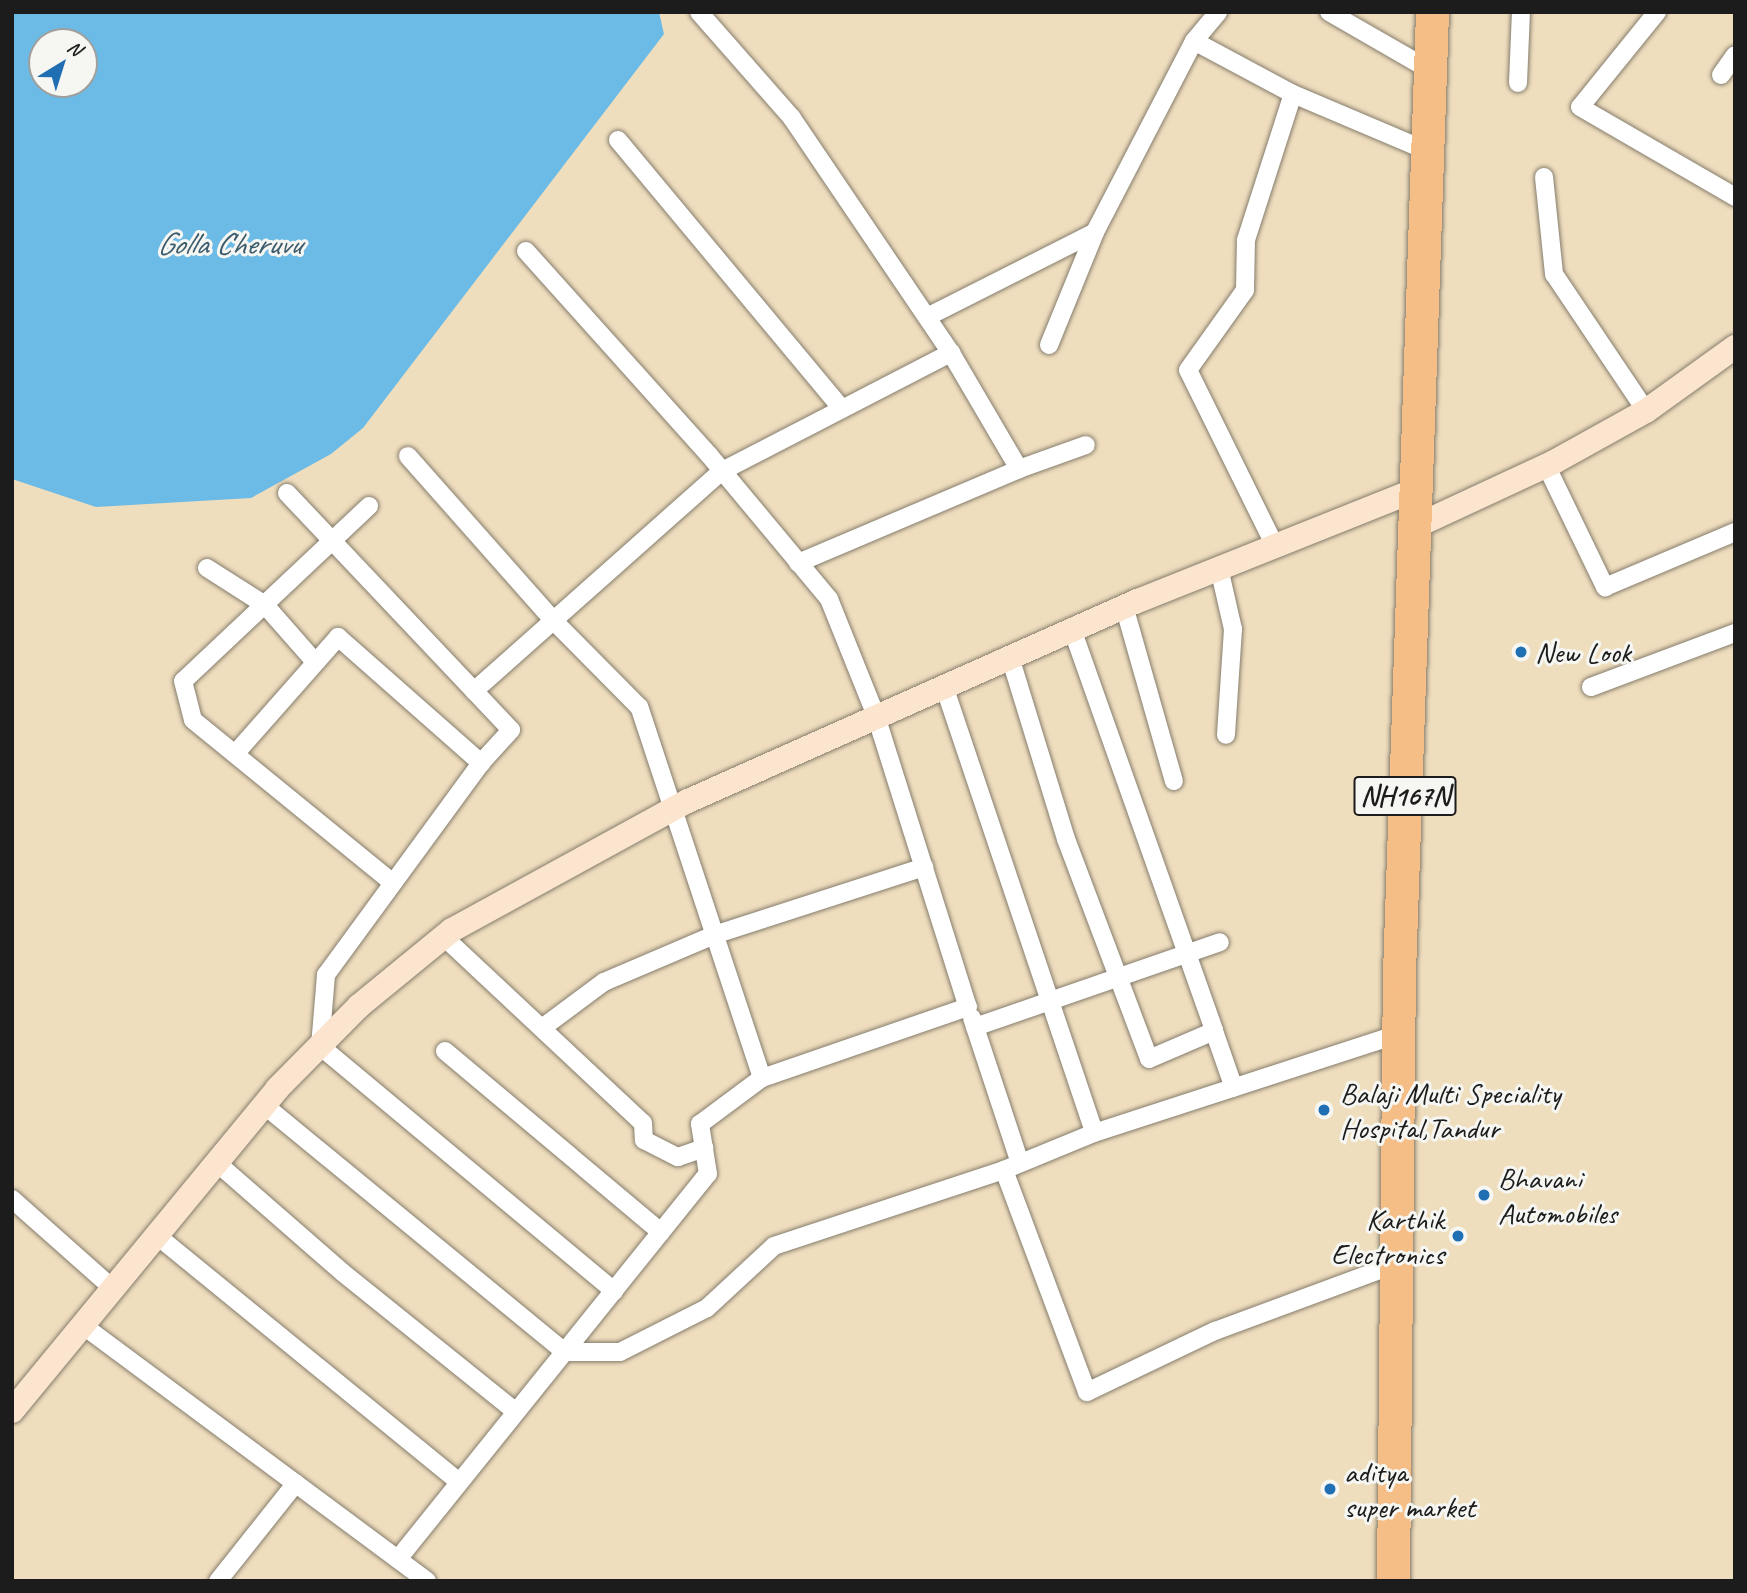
<!DOCTYPE html>
<html>
<head>
<meta charset="utf-8">
<style>
  body { margin:0 }
  #map { position:relative; width:1747px; height:1593px; overflow:hidden; background:#efdebe; font-family:Caveat,sans-serif }
  div>[style] { position:absolute }
  .water>* { inset:0; background:#6cbbe6 }
  .roads { filter:drop-shadow(0 0 2px #867d6d) drop-shadow(0 0 2px #867d6d) }
  .street>* { height:18px; margin:-9px; padding:0 9px; transform-origin:9px; border-radius:9px; background:#fff }
  .secondary>* { height:24px; margin:-12px; padding:0 12px; transform-origin:12px; border-radius:12px; background:#fbe5cf }
  .highway>* { height:33px; margin:-16.5px; padding:0 16.5px; transform-origin:16.5px; border-radius:16.5px; background:#f6be87 }
  .dots>* { width:19px; height:19px; translate:-50% -50%; box-sizing:border-box; border:4px solid #f6f6f2; border-radius:50% }
  span { translate:-50% -50%; white-space:nowrap; text-align:center; line-height:1.15; -webkit-text-stroke:6px #f6f6f2; paint-order:stroke }
  .shield-label span { padding:2px 5px; background:#f6f6f2; border:2px solid; border-radius:5px; -webkit-text-stroke-width:0 }
  .shield-label { font-size:28px; color:#1c1c1c; font-weight:700 }
  .poi-label { font-size:30px; color:#1c1c1c }
  .left { translate:0 -50%; text-align:left }
  .right { translate:-100% -50%; text-align:right }
  .water-label { font-size:32px; color:#3c5c6d; font-style:italic }
  .frame { position:absolute; inset:0; border:14px solid #1c1c1c; pointer-events:none }
  .north { position:absolute; left:28px; top:28px; width:70px; height:70px; box-sizing:border-box; background:#f6f6f2; border:2px solid #9f9f9c; border-radius:50%; rotate:38deg; font-size:19px; font-weight:700; line-height:28px; text-align:center; color:#1c1c1c }
  .north::after { content:''; display:block; margin:auto; width:24px; height:32px; background:#1f6fb2; clip-path:polygon(50% 0,100% 100%,50% 72%,0 100%) }
</style>
</head>
<body>
<div id="map">
  <div class="water">
    <div style="clip-path:polygon(evenodd,12px 12px,659px 12px,664px 34px,363px 428px,331px 454px,251px 498px,96px 507px,12px 479px,12px 12px,42px 42px,84px 42px,84px 84px,42px 84px,42px 42px)"></div>
  </div>
  <div class="roads">
    <div class="street">
      <div style="left:1329px;top:12px;width:116px;rotate:29.9deg"></div>
      <div style="left:1657px;top:12px;width:122px;rotate:129deg"></div>
      <div style="left:1580px;top:107px;width:179px;rotate:30.1deg"></div>
      <div style="left:1194px;top:41px;width:112px;rotate:28.2deg"></div>
      <div style="left:1293px;top:94px;width:146px;rotate:23deg"></div>
      <div style="left:1721px;top:75px;width:24px;rotate:-55deg"></div>
      <div style="left:1518px;top:83px;width:71px;rotate:-87.6deg"></div>
      <div style="left:618px;top:140px;width:350px;rotate:50.2deg"></div>
      <div style="left:1544px;top:177px;width:98px;rotate:84.1deg"></div>
      <div style="left:1554px;top:274px;width:165px;rotate:56.1deg"></div>
      <div style="left:526px;top:251px;width:274px;rotate:48.1deg"></div>
      <div style="left:709px;top:455px;width:187px;rotate:50.2deg"></div>
      <div style="left:829px;top:599px;width:126px;rotate:68.1deg"></div>
      <div style="left:876px;top:716px;width:305px;rotate:72.5deg"></div>
      <div style="left:968px;top:1007px;width:218px;rotate:161deg"></div>
      <div style="left:927px;top:317px;width:188px;rotate:-26.8deg"></div>
      <div style="left:1049px;top:345px;width:122px;rotate:-67.8deg"></div>
      <div style="left:1095px;top:232px;width:215px;rotate:-62.6deg"></div>
      <div style="left:1194px;top:41px;width:38px;rotate:-50deg"></div>
      <div style="left:1546px;top:465px;width:136px;rotate:64.2deg"></div>
      <div style="left:1605px;top:587px;width:141px;rotate:-22.9deg"></div>
      <div style="left:1019px;top:469px;width:71px;rotate:-19.7deg"></div>
      <div style="left:287px;top:493px;width:326px;rotate:46.6deg"></div>
      <div style="left:511px;top:730px;width:45px;rotate:132.3deg"></div>
      <div style="left:481px;top:763px;width:263px;rotate:126.2deg"></div>
      <div style="left:326px;top:975px;width:71px;rotate:94.8deg"></div>
      <div style="left:320px;top:1046px;width:383px;rotate:39.8deg"></div>
      <div style="left:369px;top:506px;width:255px;rotate:136.7deg"></div>
      <div style="left:183px;top:681px;width:40px;rotate:75.6deg"></div>
      <div style="left:193px;top:720px;width:258px;rotate:39.2deg"></div>
      <div style="left:1275px;top:546px;width:196px;rotate:-116.3deg"></div>
      <div style="left:1188px;top:370px;width:98px;rotate:-54.5deg"></div>
      <div style="left:1245px;top:290px;width:50px;rotate:-88.9deg"></div>
      <div style="left:1246px;top:240px;width:153px;rotate:-72.2deg"></div>
      <div style="left:798px;top:563px;width:240px;rotate:-23deg"></div>
      <div style="left:1019px;top:469px;width:134px;rotate:-120.4deg"></div>
      <div style="left:207px;top:568px;width:69px;rotate:32.5deg"></div>
      <div style="left:265px;top:605px;width:76px;rotate:48.7deg"></div>
      <div style="left:1219px;top:568px;width:63px;rotate:77.1deg"></div>
      <div style="left:1233px;top:629px;width:106px;rotate:93.8deg"></div>
      <div style="left:1124px;top:606px;width:182px;rotate:74.1deg"></div>
      <div style="left:1072px;top:629px;width:426px;rotate:70.5deg"></div>
      <div style="left:1010px;top:657px;width:190px;rotate:72.9deg"></div>
      <div style="left:1066px;top:839px;width:235px;rotate:69.3deg"></div>
      <div style="left:1149px;top:1059px;width:71px;rotate:-23.3deg"></div>
      <div style="left:1214px;top:1031px;width:60px;rotate:70.7deg"></div>
      <div style="left:944px;top:686px;width:471px;rotate:71.4deg"></div>
      <div style="left:1094px;top:1133px;width:97px;rotate:157.7deg"></div>
      <div style="left:1591px;top:687px;width:154px;rotate:-20.6deg"></div>
      <div style="left:474px;top:691px;width:332px;rotate:-41.6deg"></div>
      <div style="left:722px;top:471px;width:258px;rotate:-27.3deg"></div>
      <div style="left:951px;top:353px;width:284px;rotate:-124.1deg"></div>
      <div style="left:792px;top:118px;width:141px;rotate:-131.3deg"></div>
      <div style="left:235px;top:754px;width:156px;rotate:-48.6deg"></div>
      <div style="left:338px;top:637px;width:191px;rotate:41.4deg"></div>
      <div style="left:444px;top:937px;width:272px;rotate:43.1deg"></div>
      <div style="left:643px;top:1123px;width:17px;rotate:87deg"></div>
      <div style="left:644px;top:1140px;width:38px;rotate:27deg"></div>
      <div style="left:678px;top:1157px;width:28px;rotate:-19deg"></div>
      <div style="left:972px;top:1018px;width:150px;rotate:71.7deg"></div>
      <div style="left:975px;top:1027px;width:259px;rotate:-19.1deg"></div>
      <div style="left:542px;top:1028px;width:77px;rotate:-36.6deg"></div>
      <div style="left:604px;top:982px;width:120px;rotate:-23.1deg"></div>
      <div style="left:714px;top:935px;width:221px;rotate:-17.9deg"></div>
      <div style="left:445px;top:1051px;width:282px;rotate:40deg"></div>
      <div style="left:264px;top:1105px;width:389px;rotate:39.4deg"></div>
      <div style="left:565px;top:1352px;width:55px"></div>
      <div style="left:620px;top:1352px;width:97px;rotate:-26.8deg"></div>
      <div style="left:707px;top:1308px;width:91px;rotate:-42.8deg"></div>
      <div style="left:774px;top:1246px;width:242px;rotate:-18.3deg"></div>
      <div style="left:1004px;top:1170px;width:237px;rotate:69.5deg"></div>
      <div style="left:1087px;top:1392px;width:142px;rotate:-25.5deg"></div>
      <div style="left:1215px;top:1331px;width:193px;rotate:-20.3deg"></div>
      <div style="left:1094px;top:1133px;width:320px;rotate:-18deg"></div>
      <div style="left:216px;top:1162px;width:167px;rotate:41.1deg"></div>
      <div style="left:342px;top:1272px;width:223px;rotate:38.8deg"></div>
      <div style="left:12px;top:1199px;width:132px;rotate:41.6deg"></div>
      <div style="left:155px;top:1234px;width:392px;rotate:39.2deg"></div>
      <div style="left:81px;top:1324px;width:431px;rotate:36.6deg"></div>
      <div style="left:398px;top:1559px;width:494px;rotate:-51.2deg"></div>
      <div style="left:708px;top:1174px;width:51px;rotate:-99.1deg"></div>
      <div style="left:700px;top:1124px;width:77px;rotate:-36.6deg"></div>
      <div style="left:762px;top:1078px;width:391px;rotate:-108.3deg"></div>
      <div style="left:639px;top:707px;width:122px;rotate:-134.7deg"></div>
      <div style="left:553px;top:620px;width:219px;rotate:-131.5deg"></div>
      <div style="left:218px;top:1581px;width:125px;rotate:-51.5deg"></div>
    </div>
    <div class="secondary">
      <div style="left:1414px;top:527px;width:154px;rotate:-24.9deg"></div>
      <div style="left:1554px;top:462px;width:105px;rotate:-29deg"></div>
      <div style="left:1646px;top:411px;width:110px;rotate:-35.7deg"></div>
      <div style="left:12px;top:1411px;width:417px;rotate:-50.5deg"></div>
      <div style="left:277px;top:1089px;width:117px;rotate:-45.3deg"></div>
      <div style="left:359px;top:1006px;width:120px;rotate:-39.3deg"></div>
      <div style="left:452px;top:930px;width:269px;rotate:-28.7deg"></div>
      <div style="left:688px;top:801px;width:492px;rotate:-24deg"></div>
      <div style="left:1138px;top:601px;width:298px;rotate:-21.8deg"></div>
    </div>
    <div class="highway">
      <div style="left:1393px;top:1581px;width:609px;rotate:-89.44deg"></div>
      <div style="left:1399px;top:972px;width:961px;rotate:-88.03deg"></div>
    </div>
  </div>
  <div class="dots">
    <div style="left:1521px;top:652px;background:#1f6fb2"></div>
    <div style="left:1324px;top:1110px;background:#1f6fb2"></div>
    <div style="left:1484px;top:1195px;background:#1f6fb2"></div>
    <div style="left:1458px;top:1236px;background:#1f6fb2"></div>
    <div style="left:1330px;top:1489px;background:#1f6fb2"></div>
  </div>
  <div class="shield-label">
    <span style="left:1405px;top:796px">NH167N</span>
  </div>
  <div class="poi-label">
    <span class="left" style="left:1535px;top:652px">New Look</span>
    <span class="left" style="left:1340px;top:1110px">Balaji Multi Speciality<br>Hospital,Tandur</span>
    <span class="left" style="left:1498px;top:1195px">Bhavani<br>Automobiles</span>
    <span class="right" style="left:1444px;top:1236px">Karthik<br>Electronics</span>
    <span class="left" style="left:1344px;top:1489px">aditya<br>super market</span>
  </div>
  <div class="water-label">
    <span style="left:229px;top:244px">Golla Cheruvu</span>
  </div>
  <div class="frame"></div>
  <div class="north">N</div>
</div>
</body>
</html>
